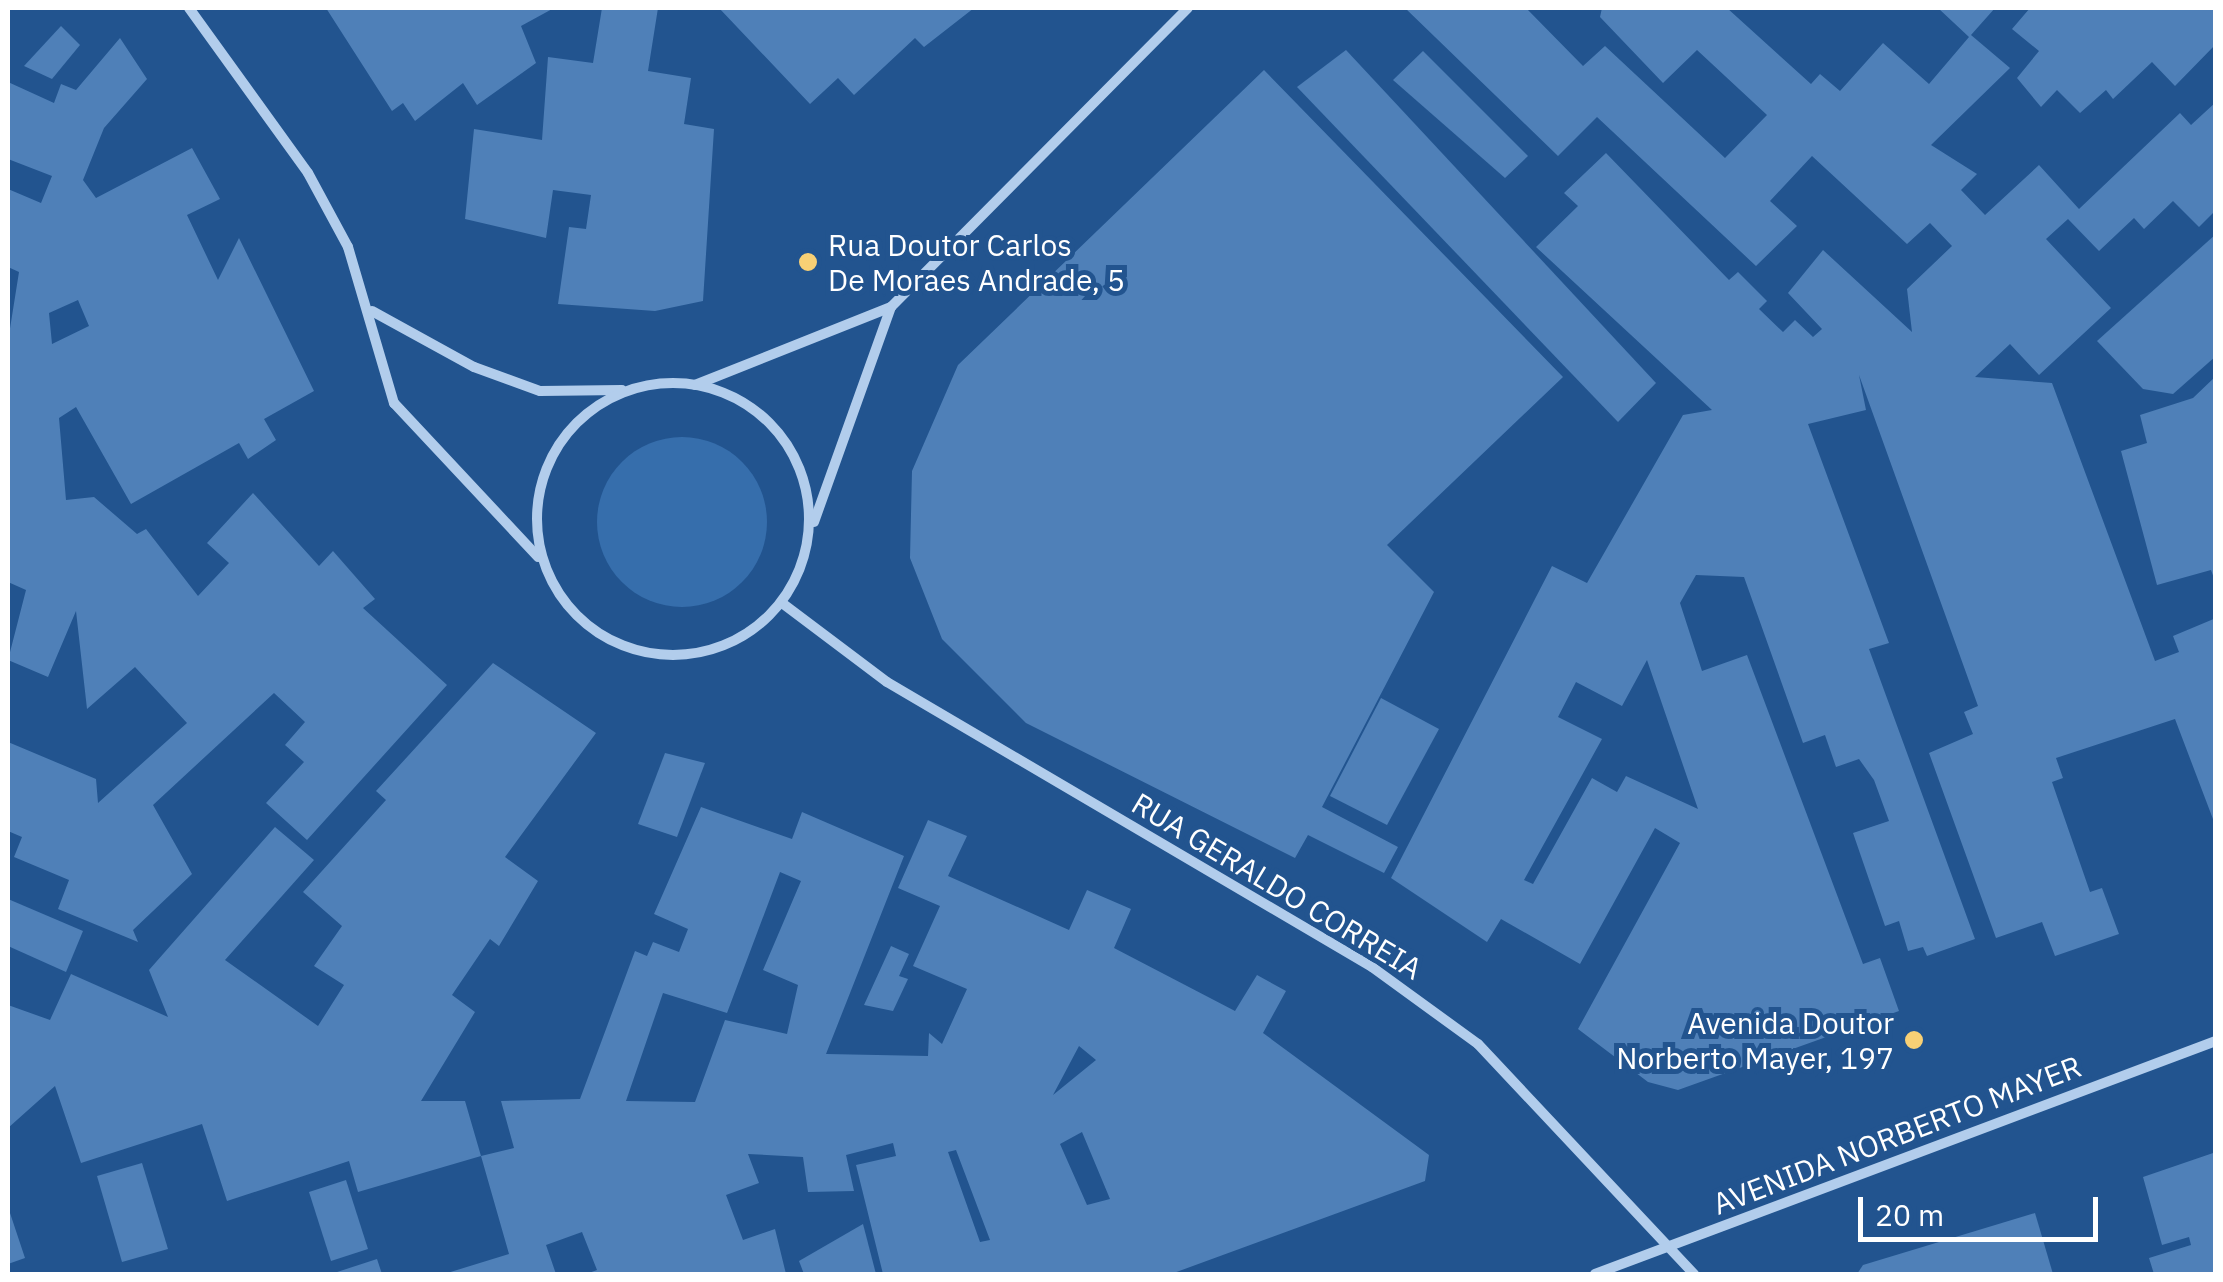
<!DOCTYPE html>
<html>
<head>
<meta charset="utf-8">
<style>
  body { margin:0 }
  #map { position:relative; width:2223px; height:1282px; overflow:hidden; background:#22548f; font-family:"IBM Plex Sans",sans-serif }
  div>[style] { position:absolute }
  .green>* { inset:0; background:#366eac }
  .round { border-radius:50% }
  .building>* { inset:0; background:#4f80b8 }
  .street>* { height:10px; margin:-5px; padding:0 5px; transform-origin:5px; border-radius:5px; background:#b2cdec }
  .street>.ring { margin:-5px; padding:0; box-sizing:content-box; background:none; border:10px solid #b2cdec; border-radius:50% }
  .dots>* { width:28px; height:28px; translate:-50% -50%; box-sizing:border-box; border:5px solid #22548f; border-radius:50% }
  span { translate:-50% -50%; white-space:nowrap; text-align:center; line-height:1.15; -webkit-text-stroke:10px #22548f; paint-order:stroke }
  .poi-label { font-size:30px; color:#fff }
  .left { translate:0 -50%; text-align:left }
  .right { translate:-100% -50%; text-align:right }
  .street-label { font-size:30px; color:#fff }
  .frame { position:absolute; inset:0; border:10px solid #fff; pointer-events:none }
  .scale { position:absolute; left:1858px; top:1197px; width:240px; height:45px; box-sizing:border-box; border:5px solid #fff; border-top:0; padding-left:12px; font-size:30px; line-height:35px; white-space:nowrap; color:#fff; -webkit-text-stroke:8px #22548f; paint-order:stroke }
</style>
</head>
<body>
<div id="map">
  <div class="green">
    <div class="round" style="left:597px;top:437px;width:170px;height:170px"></div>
  </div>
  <div class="building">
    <div style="clip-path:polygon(326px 8px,554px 8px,521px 26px,536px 63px,477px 105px,463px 83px,415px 121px,403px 103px,392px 111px)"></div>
    <div style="clip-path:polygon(602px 8px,658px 8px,648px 71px,691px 78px,684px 124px,714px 129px,703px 301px,655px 311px,558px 304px,569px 227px,586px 229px,591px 195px,553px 190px,546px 238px,465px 219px,474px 129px,542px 140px,548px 57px,593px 63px)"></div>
    <div style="clip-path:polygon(719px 8px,974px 8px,924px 47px,915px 38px,854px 95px,838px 78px,810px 104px)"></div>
    <div style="clip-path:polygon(evenodd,1405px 8px,1526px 8px,1583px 66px,1605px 46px,1725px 158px,1767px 115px,1697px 50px,1663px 83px,1600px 17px,1602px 8px,1727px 8px,1811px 84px,1820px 74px,1840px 91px,1883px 43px,1929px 84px,1969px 37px,1938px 8px,1995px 8px,1971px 35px,2010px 68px,1931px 145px,1977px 174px,1961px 190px,1985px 215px,2039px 165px,2079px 209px,2180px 113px,2191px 125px,2216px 102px,2216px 210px,2199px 227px,2173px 201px,2144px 229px,2134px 218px,2099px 251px,2068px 219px,2046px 239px,2111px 308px,2039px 375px,2010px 344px,1975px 377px,2052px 383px,2155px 661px,2179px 652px,2173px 636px,2216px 618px,2216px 827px,2175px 719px,2056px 758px,2063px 778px,2052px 782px,2090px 892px,2102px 888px,2119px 934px,2055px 956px,2042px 922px,1996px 938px,1929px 753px,1973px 734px,1964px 712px,1978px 706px,1859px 375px,1866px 410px,1808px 424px,1889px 643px,1869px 649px,1975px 939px,1927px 956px,1923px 947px,1908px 951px,1899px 921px,1885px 926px,1853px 833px,1889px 821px,1874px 780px,1859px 759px,1836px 767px,1825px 735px,1803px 743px,1744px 577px,1696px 575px,1680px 603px,1702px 671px,1747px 655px,1863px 964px,1880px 958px,1899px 1011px,1678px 1090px,1648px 1082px,1578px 1029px,1680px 843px,1655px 828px,1580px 964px,1501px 919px,1487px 942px,1391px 878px,1552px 566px,1587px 583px,1683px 415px,1712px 410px,1536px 247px,1578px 206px,1564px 193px,1606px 153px,1729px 280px,1738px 272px,1767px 301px,1759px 309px,1783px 332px,1795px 320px,1813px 337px,1822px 329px,1788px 293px,1823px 250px,1912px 332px,1907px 289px,1952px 246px,1930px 223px,1907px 244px,1812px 156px,1770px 201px,1797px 226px,1756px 266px,1597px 117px,1558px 156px,1405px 8px,1647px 660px,1698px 809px,1626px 776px,1617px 792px,1592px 778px,1533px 884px,1524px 880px,1602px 739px,1558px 717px,1576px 682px,1622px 706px,1647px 660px)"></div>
    <div style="clip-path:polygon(2030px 8px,2216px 8px,2216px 44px,2175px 86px,2152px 62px,2113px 99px,2106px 90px,2080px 113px,2057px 90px,2041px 107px,2017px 78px,2039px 51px,2012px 29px)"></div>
    <div style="clip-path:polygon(61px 26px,80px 45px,52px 79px,24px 66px)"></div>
    <div style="clip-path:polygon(evenodd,120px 38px,147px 79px,104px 128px,83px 180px,96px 198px,192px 148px,220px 199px,187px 215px,218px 280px,239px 238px,314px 391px,264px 419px,276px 440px,248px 459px,239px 443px,131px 504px,76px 407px,59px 418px,66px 500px,94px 497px,137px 534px,146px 529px,198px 596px,229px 563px,207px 543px,253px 493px,319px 566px,333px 551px,375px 599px,363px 608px,447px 685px,307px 840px,266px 803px,304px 762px,285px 745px,305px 722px,274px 693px,153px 805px,192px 874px,133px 930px,138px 942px,58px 909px,69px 880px,14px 857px,22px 837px,8px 831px,8px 742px,96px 779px,98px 803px,187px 723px,135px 667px,87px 709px,76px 611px,48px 677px,8px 660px,26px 590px,8px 582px,8px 341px,19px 272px,8px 267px,8px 189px,41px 203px,52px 176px,8px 159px,8px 82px,54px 103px,61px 84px,76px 90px,120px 38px,78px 300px,89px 326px,52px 344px,49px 313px,78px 300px)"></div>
    <div style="clip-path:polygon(1346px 50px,1656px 383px,1618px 422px,1297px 87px)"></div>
    <div style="clip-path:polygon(1423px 51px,1528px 156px,1505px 178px,1393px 80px)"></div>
    <div style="clip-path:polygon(1264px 70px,1563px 377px,1387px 545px,1434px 592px,1322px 807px,1398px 847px,1384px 873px,1308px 835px,1295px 858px,1026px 723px,942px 639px,910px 558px,912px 471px,958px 365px)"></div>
    <div style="clip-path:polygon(2216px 234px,2216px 356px,2173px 394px,2143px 389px,2097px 341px)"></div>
    <div style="clip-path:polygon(2216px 376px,2216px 584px,2211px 570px,2157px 585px,2121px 451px,2147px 443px,2140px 415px,2193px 398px)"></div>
    <div style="clip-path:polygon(493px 663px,596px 733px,505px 857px,538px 881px,499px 946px,490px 939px,452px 995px,475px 1012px,421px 1101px,465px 1101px,481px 1156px,358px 1192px,349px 1161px,227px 1201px,202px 1124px,81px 1163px,55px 1086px,8px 1128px,8px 1005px,50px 1020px,71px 974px,168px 1017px,149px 970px,275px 827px,314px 860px,225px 960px,318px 1026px,344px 985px,314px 966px,342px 926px,303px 892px,386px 800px,376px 791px)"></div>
    <div style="clip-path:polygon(1381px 698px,1439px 729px,1387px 825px,1330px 796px)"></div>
    <div style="clip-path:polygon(665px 753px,705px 763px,677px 837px,638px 824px)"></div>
    <div style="clip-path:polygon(evenodd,701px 807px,792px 839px,802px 812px,904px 856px,826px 1054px,928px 1056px,929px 1033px,942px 1044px,967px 989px,913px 966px,940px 906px,898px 888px,928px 820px,967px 836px,948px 876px,1069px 930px,1087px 890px,1131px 909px,1114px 948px,1235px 1011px,1257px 975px,1286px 991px,1263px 1033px,1429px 1155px,1425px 1181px,1171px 1274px,883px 1274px,856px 1165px,896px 1156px,893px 1143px,846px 1155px,854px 1191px,808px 1192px,803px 1157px,748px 1154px,759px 1183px,726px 1195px,743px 1240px,775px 1229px,786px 1274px,586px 1274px,597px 1270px,582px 1232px,546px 1245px,556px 1274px,444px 1274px,509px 1254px,481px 1156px,514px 1148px,501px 1101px,580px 1099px,635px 951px,647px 956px,653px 942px,679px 952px,688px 929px,654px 914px,701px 807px,780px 872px,801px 881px,763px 970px,798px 985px,787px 1034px,725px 1020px,695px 1102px,626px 1101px,663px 993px,727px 1013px,780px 872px,701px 807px,1079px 1046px,1096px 1060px,1053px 1095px,1079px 1046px,701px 807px,1082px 1132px,1110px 1199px,1087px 1205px,1060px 1144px,1082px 1132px,701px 807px,956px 1150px,990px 1240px,980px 1242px,948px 1152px,956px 1150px)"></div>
    <div style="clip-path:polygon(8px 899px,83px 931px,66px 972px,8px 946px)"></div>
    <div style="clip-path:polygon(891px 946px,909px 954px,899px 976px,908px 979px,893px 1011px,864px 1005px)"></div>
    <div style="clip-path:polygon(2216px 1152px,2216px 1274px,2154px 1274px,2149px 1258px,2191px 1245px,2189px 1237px,2162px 1245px,2143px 1177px)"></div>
    <div style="clip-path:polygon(142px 1163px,168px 1249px,122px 1262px,97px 1176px)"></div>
    <div style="clip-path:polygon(346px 1180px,368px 1249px,331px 1261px,309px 1192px)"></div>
    <div style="clip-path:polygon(8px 1207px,25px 1258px,8px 1264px)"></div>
    <div style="clip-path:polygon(2035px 1213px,2053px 1274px,1857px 1274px,1863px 1265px)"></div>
    <div style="clip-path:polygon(863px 1224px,876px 1274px,804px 1274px,799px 1261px)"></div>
    <div style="clip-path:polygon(377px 1259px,382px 1274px,331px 1274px)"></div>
  </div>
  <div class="street">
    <div style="left:189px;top:8px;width:203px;rotate:54.2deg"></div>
    <div style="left:308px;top:173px;width:84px;rotate:61.6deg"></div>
    <div style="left:348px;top:247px;width:163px;rotate:73.6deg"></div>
    <div style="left:394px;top:403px;width:211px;rotate:46.9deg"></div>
    <div style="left:372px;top:311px;width:116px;rotate:28.8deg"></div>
    <div style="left:474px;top:367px;width:70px;rotate:20deg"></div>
    <div style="left:540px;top:391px;width:82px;rotate:-0.7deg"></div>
    <div class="ring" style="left:537px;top:383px;width:262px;height:262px"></div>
    <div style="left:695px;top:385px;width:211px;rotate:-21.7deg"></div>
    <div style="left:891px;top:307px;width:421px;rotate:-45.2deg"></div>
    <div style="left:814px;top:522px;width:228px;rotate:-70.3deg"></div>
    <div style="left:782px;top:603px;width:131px;rotate:37deg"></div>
    <div style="left:887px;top:682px;width:563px;rotate:30.44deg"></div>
    <div style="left:1372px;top:967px;width:131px;rotate:36deg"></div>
    <div style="left:1478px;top:1044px;width:316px;rotate:46.8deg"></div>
    <div style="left:1595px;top:1274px;width:663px;rotate:-20.57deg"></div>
  </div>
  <div class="dots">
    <div style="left:808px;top:262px;background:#f8d075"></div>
    <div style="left:1914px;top:1040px;background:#f8d075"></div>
  </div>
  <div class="poi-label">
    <span class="left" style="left:828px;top:262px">Rua Doutor Carlos<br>De Moraes Andrade, 5</span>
    <span class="right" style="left:1894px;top:1040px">Avenida Doutor<br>Norberto Mayer, 197</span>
  </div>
  <div class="street-label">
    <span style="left:1277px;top:886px;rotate:31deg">RUA GERALDO CORREIA</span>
    <span style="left:1897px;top:1135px;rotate:-21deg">AVENIDA NORBERTO MAYER</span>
  </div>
  <div class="frame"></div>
  <div class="scale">20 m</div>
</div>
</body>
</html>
